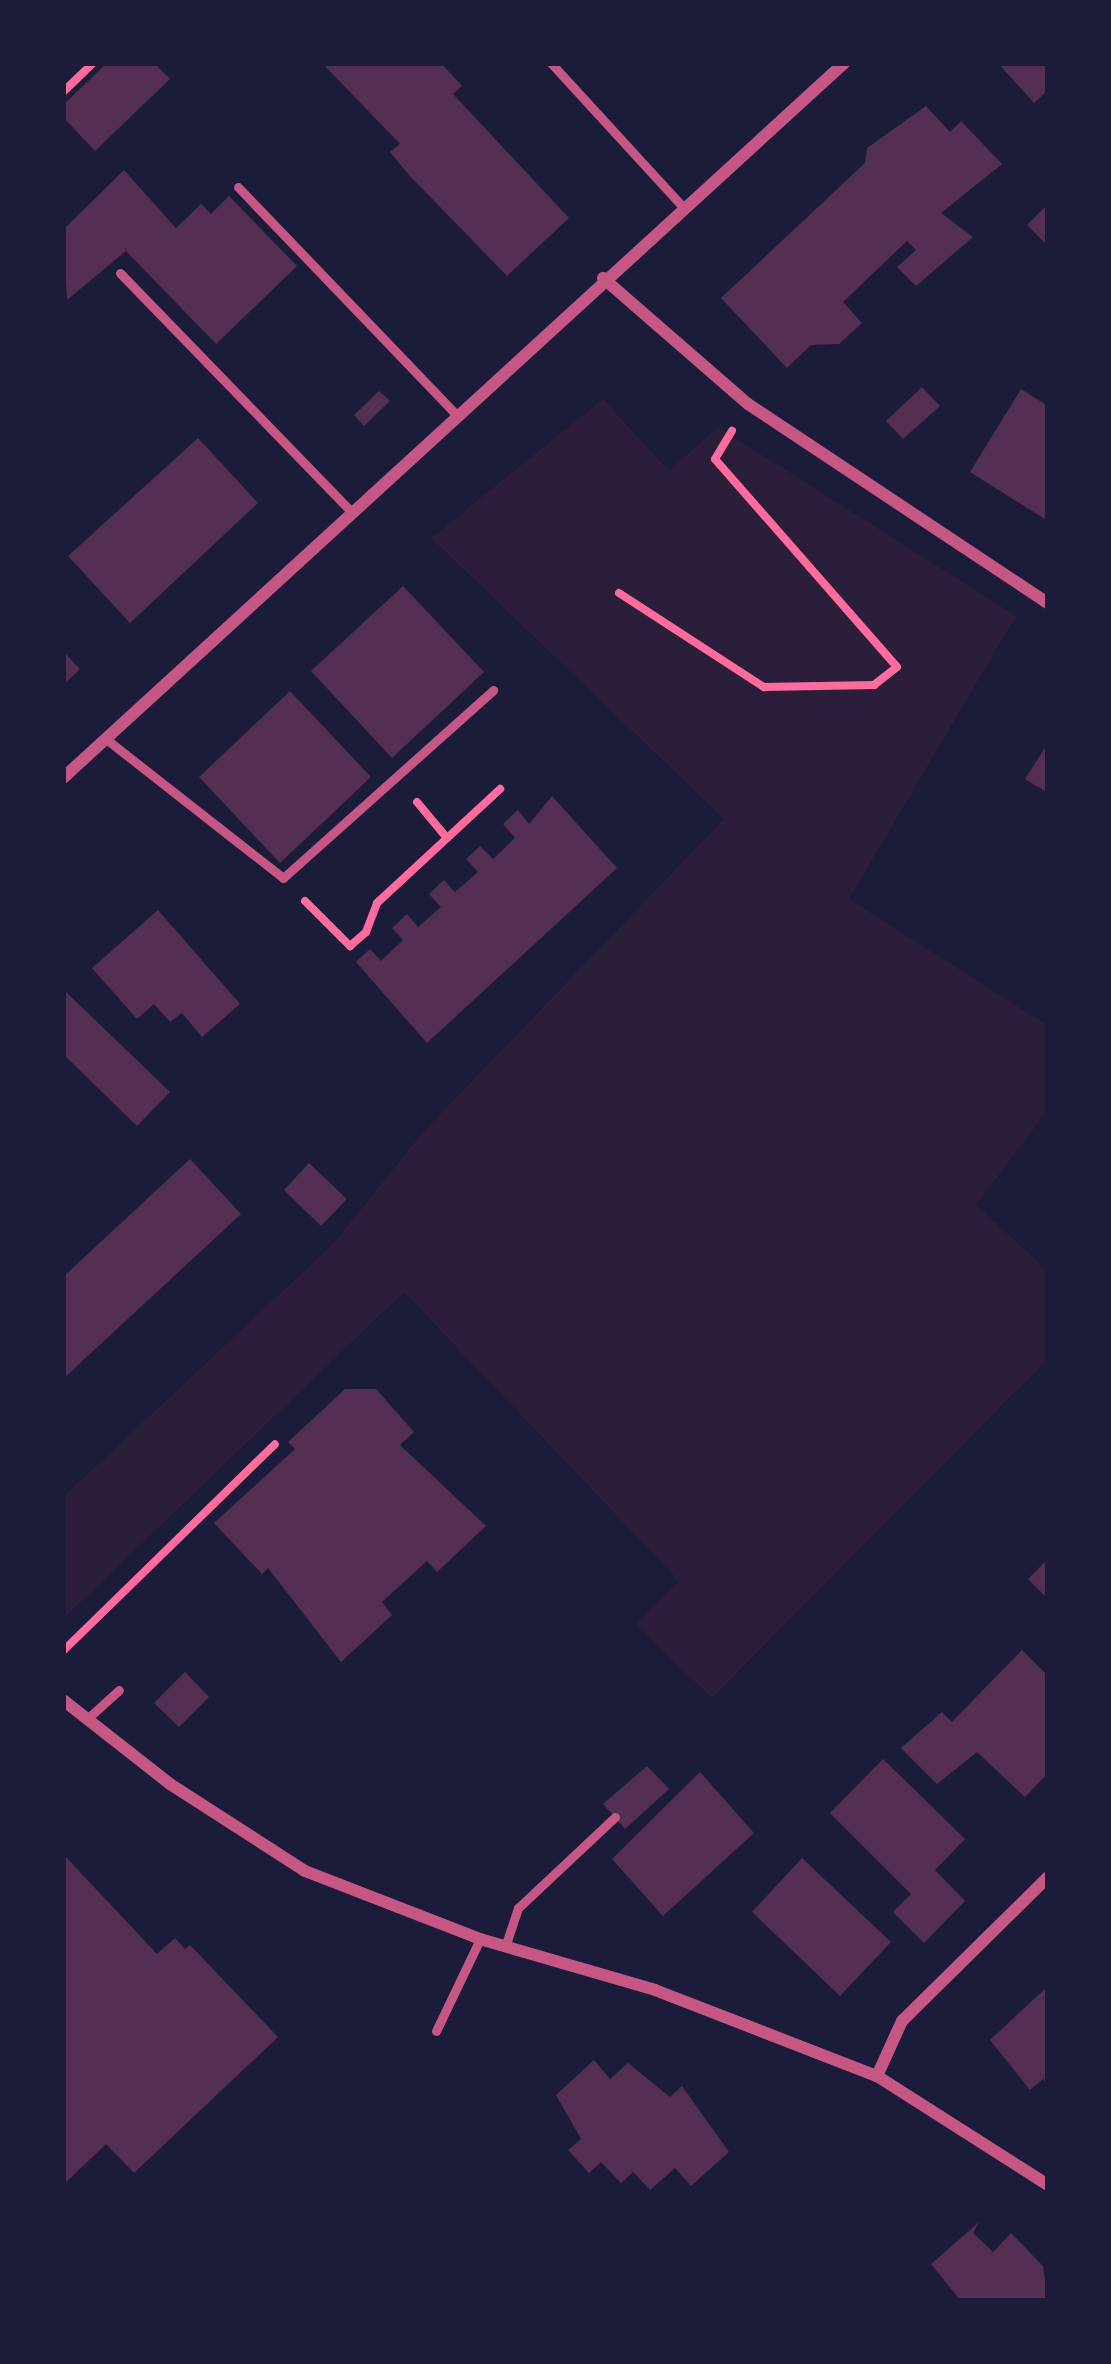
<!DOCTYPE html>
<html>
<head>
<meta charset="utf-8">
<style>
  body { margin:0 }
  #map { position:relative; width:1111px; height:2364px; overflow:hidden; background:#1b1b3a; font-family:"Source Serif 4",serif }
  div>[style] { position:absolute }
  .green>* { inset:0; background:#2a1e3b }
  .building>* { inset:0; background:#542f53 }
  .path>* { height:8px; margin:-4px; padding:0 4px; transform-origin:4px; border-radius:4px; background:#ff6b9d }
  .service>* { height:9px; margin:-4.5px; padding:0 4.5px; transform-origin:4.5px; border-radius:4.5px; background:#c65784 }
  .minor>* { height:12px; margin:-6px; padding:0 6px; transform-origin:6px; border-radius:6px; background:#c65784 }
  span { translate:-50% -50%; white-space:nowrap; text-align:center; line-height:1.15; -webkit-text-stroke:9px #1b1b3a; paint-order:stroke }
  .frame { position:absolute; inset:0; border:66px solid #1b1b3a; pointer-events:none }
</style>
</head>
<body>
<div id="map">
  <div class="green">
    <div style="clip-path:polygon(603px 399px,669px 471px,718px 427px,1016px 616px,849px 899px,1048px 1026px,1048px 1110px,976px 1205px,1048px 1271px,1048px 1359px,712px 1698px,636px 1625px,679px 1581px,404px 1292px,63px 1619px,63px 1497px,333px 1244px,424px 1131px,724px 819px,431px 538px)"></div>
  </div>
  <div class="building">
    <div style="clip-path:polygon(107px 63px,154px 63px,170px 79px,95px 151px,63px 117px,63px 105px)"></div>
    <div style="clip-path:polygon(322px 63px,441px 63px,462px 86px,453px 94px,569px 218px,507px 276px,409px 175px,390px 152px,400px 144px)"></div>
    <div style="clip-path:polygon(998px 63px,1048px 63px,1048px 90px,1034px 103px)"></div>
    <div style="clip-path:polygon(926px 106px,950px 132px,961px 121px,1002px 164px,941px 213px,973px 237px,916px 286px,897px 267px,916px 250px,907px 241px,843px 302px,862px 323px,839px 344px,811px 345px,787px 368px,721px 298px,865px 163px,867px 148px)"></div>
    <div style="clip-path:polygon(124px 170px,176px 228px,201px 204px,211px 214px,229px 196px,297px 266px,216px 344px,126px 251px,67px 300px,63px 230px)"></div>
    <div style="clip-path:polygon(1048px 204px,1048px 246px,1027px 225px)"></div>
    <div style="clip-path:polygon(922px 387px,940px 406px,903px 439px,886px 421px)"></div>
    <div style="clip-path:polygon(1021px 389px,1048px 406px,1048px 521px,970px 472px)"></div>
    <div style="clip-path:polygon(379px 391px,390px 401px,364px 426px,354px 415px)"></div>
    <div style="clip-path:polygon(198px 438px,258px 503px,130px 623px,68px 556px)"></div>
    <div style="clip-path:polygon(403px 586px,484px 672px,392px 758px,311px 671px)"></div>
    <div style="clip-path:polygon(63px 651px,80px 669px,63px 685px)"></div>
    <div style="clip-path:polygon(290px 691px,371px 777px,280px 863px,199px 777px)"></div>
    <div style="clip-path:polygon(1048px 743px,1048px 793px,1025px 779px)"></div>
    <div style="clip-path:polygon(552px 796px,617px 868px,427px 1043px,356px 962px,370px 949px,381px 961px,403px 940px,392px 928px,407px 914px,418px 927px,441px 907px,429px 894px,444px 880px,455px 892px,478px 872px,466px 859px,480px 846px,493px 859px,515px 838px,503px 824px,518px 810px,529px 824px)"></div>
    <div style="clip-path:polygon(158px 910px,240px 1004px,202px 1037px,182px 1013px,170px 1022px,154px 1004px,137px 1019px,92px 968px)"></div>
    <div style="clip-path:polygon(66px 992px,170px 1092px,137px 1126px,63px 1054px)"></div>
    <div style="clip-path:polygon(190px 1159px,241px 1214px,63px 1379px,63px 1277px)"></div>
    <div style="clip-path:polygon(309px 1163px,347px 1199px,321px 1226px,284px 1190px)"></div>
    <div style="clip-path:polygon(345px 1389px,376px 1389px,414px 1432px,400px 1445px,486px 1526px,437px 1572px,427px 1561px,382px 1602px,392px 1615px,341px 1662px,268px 1568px,262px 1574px,214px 1523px,295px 1449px,288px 1442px)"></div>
    <div style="clip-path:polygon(1048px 1559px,1048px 1599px,1028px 1579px)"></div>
    <div style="clip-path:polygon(1022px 1650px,1048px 1676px,1048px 1773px,1025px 1797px,977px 1752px,937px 1784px,901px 1748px,942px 1712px,952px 1722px)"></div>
    <div style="clip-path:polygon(185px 1672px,209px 1697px,179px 1727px,154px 1703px)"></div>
    <div style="clip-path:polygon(883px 1759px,965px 1839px,935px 1870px,965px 1901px,924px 1943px,893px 1912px,911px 1894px,830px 1813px)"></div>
    <div style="clip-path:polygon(647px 1766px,669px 1789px,625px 1829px,603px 1804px)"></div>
    <div style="clip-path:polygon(700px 1772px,754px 1833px,663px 1916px,612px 1859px)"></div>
    <div style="clip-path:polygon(63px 1854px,157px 1954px,175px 1938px,185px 1949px,190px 1945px,278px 2037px,134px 2173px,106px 2144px,63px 2185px)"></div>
    <div style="clip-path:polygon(802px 1858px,891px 1942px,840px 1996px,752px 1912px)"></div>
    <div style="clip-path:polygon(1048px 1986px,1048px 2085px,1043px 2079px,1030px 2090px,990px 2040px)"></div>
    <div style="clip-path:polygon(594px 2060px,610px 2079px,628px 2063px,670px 2097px,682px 2086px,729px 2152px,691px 2186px,675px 2168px,650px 2190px,633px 2172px,621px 2183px,601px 2162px,589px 2173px,568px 2150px,581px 2139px,556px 2095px)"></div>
    <div style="clip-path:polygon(979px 2222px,973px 2233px,993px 2252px,1011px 2233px,1043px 2266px,1048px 2301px,961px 2301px,931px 2264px)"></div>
  </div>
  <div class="path">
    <div style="left:63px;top:92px;width:42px;rotate:-44deg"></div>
    <div style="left:619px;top:593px;width:173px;rotate:33deg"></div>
    <div style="left:764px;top:687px;width:110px;rotate:-1deg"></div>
    <div style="left:874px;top:685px;width:29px;rotate:-38deg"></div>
    <div style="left:897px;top:667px;width:276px;rotate:-131.2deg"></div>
    <div style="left:715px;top:459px;width:33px;rotate:-59deg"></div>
    <div style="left:417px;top:802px;width:47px;rotate:50.2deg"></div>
    <div style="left:305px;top:901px;width:64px;rotate:45deg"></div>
    <div style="left:350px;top:946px;width:21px;rotate:-41deg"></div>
    <div style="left:366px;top:932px;width:31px;rotate:-69deg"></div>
    <div style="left:377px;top:903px;width:168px;rotate:-42.8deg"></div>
    <div style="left:63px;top:1651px;width:296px;rotate:-44.3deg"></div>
  </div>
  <div class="service">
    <div style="left:551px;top:63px;width:193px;rotate:47.5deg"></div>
    <div style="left:238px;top:187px;width:315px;rotate:46.2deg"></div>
    <div style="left:120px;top:273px;width:332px;rotate:45.9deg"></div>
    <div style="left:106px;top:739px;width:225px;rotate:38.1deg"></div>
    <div style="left:283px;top:878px;width:282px;rotate:-41.8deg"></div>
    <div style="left:87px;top:1719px;width:43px;rotate:-42.2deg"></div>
    <div style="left:505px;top:1947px;width:41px;rotate:-71.6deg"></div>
    <div style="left:518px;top:1908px;width:133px;rotate:-43.2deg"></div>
    <div style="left:436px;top:2031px;width:102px;rotate:-64.4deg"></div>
  </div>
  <div class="minor">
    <div style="left:603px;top:278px;width:192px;rotate:41deg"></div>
    <div style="left:748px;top:404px;width:360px;rotate:33.6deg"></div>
    <div style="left:63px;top:778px;width:1059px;rotate:-42.47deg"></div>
    <div style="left:63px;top:1700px;width:136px;rotate:38.1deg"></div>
    <div style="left:170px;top:1784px;width:161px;rotate:32.8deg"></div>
    <div style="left:305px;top:1871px;width:188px;rotate:21.2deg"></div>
    <div style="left:480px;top:1939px;width:182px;rotate:16.2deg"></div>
    <div style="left:655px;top:1990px;width:238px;rotate:21.2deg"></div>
    <div style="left:877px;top:2076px;width:203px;rotate:32.5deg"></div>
    <div style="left:877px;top:2076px;width:60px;rotate:-65.6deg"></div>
    <div style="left:902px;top:2021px;width:205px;rotate:-44.6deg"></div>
  </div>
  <div class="frame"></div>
</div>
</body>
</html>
